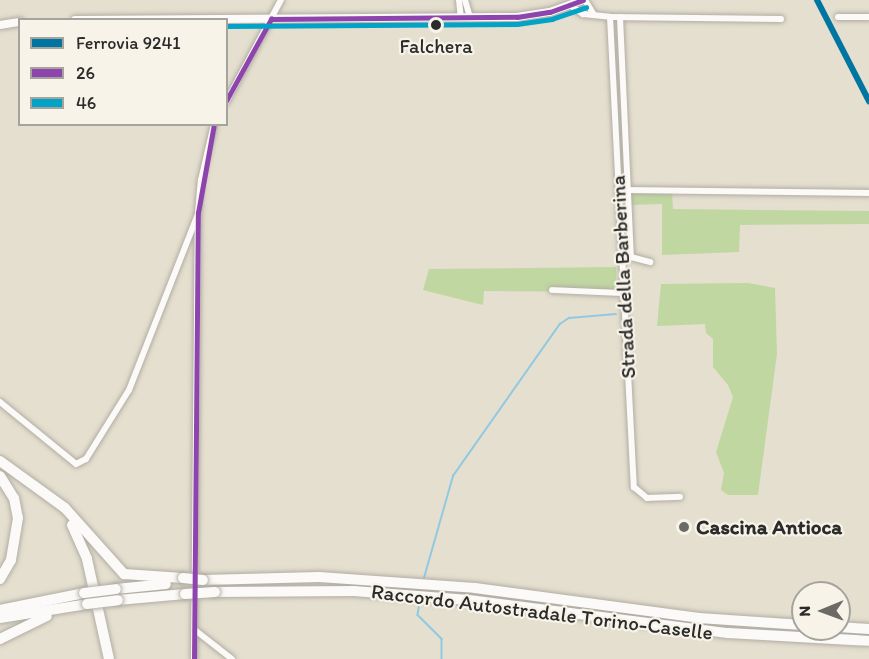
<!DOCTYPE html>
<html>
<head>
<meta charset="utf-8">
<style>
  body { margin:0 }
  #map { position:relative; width:869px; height:659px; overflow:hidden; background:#e5dfcf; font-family:Itim,sans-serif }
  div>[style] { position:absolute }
  .green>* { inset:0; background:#c0d7a2 }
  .stream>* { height:1.5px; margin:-0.75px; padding:0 0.75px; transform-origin:0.75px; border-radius:0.75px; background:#92c9e2 }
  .roads { filter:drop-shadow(0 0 2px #b1ada3) drop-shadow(0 0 2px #b1ada3) }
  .minor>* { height:6px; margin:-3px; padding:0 3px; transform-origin:3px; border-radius:3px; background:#fbfaf8 }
  .secondary>* { height:8px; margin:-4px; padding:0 4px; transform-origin:4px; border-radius:4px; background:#fbfaf8 }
  .motorway>* { height:10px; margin:-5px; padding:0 5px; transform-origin:5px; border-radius:5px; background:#fbfaf8 }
  .bridges { filter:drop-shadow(0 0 2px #b1ada3) drop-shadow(0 0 2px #b1ada3) }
  .motorway-bridge>* { height:10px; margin:-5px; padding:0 5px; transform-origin:5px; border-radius:5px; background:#fbfaf8 }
  .bus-1>* { height:4.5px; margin:-2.25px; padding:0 2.25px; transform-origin:2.25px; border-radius:2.25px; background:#8e44ad }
  .bus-2>* { height:4.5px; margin:-2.25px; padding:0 2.25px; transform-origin:2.25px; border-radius:2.25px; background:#02a3c6 }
  .rail-1>* { height:6px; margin:-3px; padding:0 3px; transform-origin:3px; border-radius:3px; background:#0075a1 }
  .dots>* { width:16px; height:16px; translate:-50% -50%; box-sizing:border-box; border:3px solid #f7f3e8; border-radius:50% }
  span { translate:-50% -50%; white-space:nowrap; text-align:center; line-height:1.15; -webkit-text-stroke:4.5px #f7f3e8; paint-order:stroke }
  .bus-label { font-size:20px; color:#2b2b2b }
  .street-label { font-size:21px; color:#2b2b2b }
  .poi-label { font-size:21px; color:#2b2b2b; font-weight:700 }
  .left { translate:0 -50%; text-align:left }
  .legend { position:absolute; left:18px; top:18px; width:210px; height:108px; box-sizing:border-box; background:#f7f3e8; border:2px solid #a5a39c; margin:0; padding:8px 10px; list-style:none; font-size:18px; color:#2b2b2b }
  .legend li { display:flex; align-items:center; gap:12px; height:30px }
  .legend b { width:30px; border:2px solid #a5a39c }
  .north { position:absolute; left:791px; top:581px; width:60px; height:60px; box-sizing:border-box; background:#f7f3e8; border:2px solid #a5a39c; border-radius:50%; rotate:269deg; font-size:16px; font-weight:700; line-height:24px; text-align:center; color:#2b2b2b }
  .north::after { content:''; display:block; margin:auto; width:21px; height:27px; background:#6c6a64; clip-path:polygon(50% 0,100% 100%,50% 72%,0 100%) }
</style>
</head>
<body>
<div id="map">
  <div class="green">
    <div style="clip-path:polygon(672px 192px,673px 209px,869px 211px,869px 224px,740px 225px,739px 252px,662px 255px,662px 204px,631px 205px,631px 193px)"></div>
    <div style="clip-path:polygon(616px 267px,617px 292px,484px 291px,483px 305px,423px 290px,429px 269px)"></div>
    <div style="clip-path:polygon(748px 283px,775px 288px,777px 354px,758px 495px,728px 495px,721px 490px,724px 473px,716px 452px,733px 397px,728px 385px,713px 367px,713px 339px,706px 333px,705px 324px,657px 326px,661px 284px)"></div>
  </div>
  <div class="stream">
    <div style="left:424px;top:578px;width:106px;rotate:-74.1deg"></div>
    <div style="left:453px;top:476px;width:186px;rotate:-54.9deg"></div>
    <div style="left:560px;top:324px;width:11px;rotate:-34deg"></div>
    <div style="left:569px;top:318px;width:47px;rotate:-4.9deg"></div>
    <div style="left:420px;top:602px;width:13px;rotate:99deg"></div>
    <div style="left:418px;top:615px;width:34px;rotate:45deg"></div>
    <div style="left:442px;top:639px;width:20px;rotate:90deg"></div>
  </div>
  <div class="roads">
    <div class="minor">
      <div style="left:459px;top:0;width:18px;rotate:84deg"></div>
      <div style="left:465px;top:0;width:19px;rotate:74deg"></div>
      <div style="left:585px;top:0;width:17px;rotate:59deg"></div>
      <div style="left:570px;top:5px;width:16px;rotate:35deg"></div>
      <div style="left:583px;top:14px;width:27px;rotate:6deg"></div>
      <div style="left:610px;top:17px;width:171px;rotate:0.7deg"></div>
      <div style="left:610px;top:17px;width:471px;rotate:87.1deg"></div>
      <div style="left:634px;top:487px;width:17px;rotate:40deg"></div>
      <div style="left:647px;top:498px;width:33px;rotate:-2deg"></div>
      <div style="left:620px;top:17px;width:240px;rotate:87.4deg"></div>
      <div style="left:631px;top:257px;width:20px;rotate:15deg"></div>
      <div style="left:838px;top:17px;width:31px"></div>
      <div style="left:226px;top:102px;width:116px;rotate:-61.7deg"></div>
      <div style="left:628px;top:190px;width:241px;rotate:0.7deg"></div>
      <div style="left:552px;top:290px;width:72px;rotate:2.4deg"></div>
      <div style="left:0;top:402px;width:98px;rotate:39.2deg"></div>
      <div style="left:76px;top:464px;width:11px;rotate:-27deg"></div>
      <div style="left:86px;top:459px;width:81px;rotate:-58.1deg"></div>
      <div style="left:129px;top:390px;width:189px;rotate:-68.6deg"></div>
      <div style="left:195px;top:630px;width:47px;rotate:38.1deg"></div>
      <div style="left:194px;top:659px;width:446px;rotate:-89.5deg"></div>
      <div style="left:198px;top:213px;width:33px;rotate:-85deg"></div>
      <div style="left:201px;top:180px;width:57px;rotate:-76.9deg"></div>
    </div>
    <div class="secondary">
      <div style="left:75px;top:20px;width:442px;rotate:-0.4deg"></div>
      <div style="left:517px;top:17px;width:33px;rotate:-9deg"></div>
      <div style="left:550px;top:12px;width:35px;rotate:-20deg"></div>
      <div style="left:0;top:25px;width:20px;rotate:-9deg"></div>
    </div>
    <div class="motorway">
      <div style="left:0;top:461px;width:80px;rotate:35.9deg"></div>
      <div style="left:65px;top:508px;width:89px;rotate:48.2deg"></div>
      <div style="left:124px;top:574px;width:59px;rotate:3.9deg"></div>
      <div style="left:0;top:476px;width:26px;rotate:58deg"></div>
      <div style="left:14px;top:498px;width:20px;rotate:79deg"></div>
      <div style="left:18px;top:518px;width:43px;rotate:99.5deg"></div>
      <div style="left:11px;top:560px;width:22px;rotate:120deg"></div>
      <div style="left:72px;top:525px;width:37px;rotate:66deg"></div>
      <div style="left:87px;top:559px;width:102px;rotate:77.6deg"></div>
      <div style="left:203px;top:580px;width:116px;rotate:-1.5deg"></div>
      <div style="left:319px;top:577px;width:156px;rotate:4deg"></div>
      <div style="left:475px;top:588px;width:226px;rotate:7.6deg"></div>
      <div style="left:699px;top:618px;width:104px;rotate:3.9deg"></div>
      <div style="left:116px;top:589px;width:50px;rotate:-5.7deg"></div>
      <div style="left:215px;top:592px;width:139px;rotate:-0.4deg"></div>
      <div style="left:354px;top:591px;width:115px;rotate:4.5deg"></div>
      <div style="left:469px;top:600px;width:261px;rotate:7.3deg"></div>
      <div style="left:728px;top:633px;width:141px;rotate:3.2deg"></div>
      <div style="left:118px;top:600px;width:67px;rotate:-5.1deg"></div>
      <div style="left:0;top:610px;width:86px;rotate:-11.4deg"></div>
      <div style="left:0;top:618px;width:88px;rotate:-9.1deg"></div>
      <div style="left:839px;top:627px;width:30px;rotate:4deg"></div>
      <div style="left:0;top:639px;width:52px;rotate:-26.1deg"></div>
    </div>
  </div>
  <div class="bridges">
    <div class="motorway-bridge">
      <div style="left:183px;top:578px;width:20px;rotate:6deg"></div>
      <div style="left:84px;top:593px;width:32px;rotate:-7deg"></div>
      <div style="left:185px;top:594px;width:30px;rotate:-4deg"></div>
      <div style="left:87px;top:604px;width:31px;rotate:-7deg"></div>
    </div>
  </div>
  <div class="bus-1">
    <div style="left:271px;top:19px;width:246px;rotate:-0.5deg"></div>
    <div style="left:517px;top:17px;width:33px;rotate:-9deg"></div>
    <div style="left:550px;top:12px;width:35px;rotate:-20deg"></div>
    <div style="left:226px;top:101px;width:94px;rotate:-61.2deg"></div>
    <div style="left:194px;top:659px;width:446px;rotate:-89.5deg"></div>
    <div style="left:198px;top:213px;width:90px;rotate:-79.8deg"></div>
  </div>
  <div class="bus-2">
    <div style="left:226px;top:26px;width:291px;rotate:-0.4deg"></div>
    <div style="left:517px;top:24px;width:35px;rotate:-8deg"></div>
    <div style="left:552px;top:19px;width:36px;rotate:-19deg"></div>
  </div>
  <div class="rail-1">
    <div style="left:817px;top:0;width:114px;rotate:62.8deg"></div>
  </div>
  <div class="dots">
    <div style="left:436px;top:25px;background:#2b2b2b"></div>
    <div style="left:684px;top:527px;background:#6c6a64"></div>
  </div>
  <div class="bus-label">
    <span style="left:436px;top:46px">Falchera</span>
  </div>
  <div class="street-label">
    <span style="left:623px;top:277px;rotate:-93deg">Strada della Barberina</span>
    <span style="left:542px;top:612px;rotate:7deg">Raccordo Autostradale Torino-Caselle</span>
  </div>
  <div class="poi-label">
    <span class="left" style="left:696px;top:527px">Cascina Antioca</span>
  </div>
  <ul class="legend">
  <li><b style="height:8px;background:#0075a1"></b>Ferrovia 9241</li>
  <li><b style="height:8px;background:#8e44ad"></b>26</li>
  <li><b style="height:8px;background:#02a3c6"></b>46</li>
  </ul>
  <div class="north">N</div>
</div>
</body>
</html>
